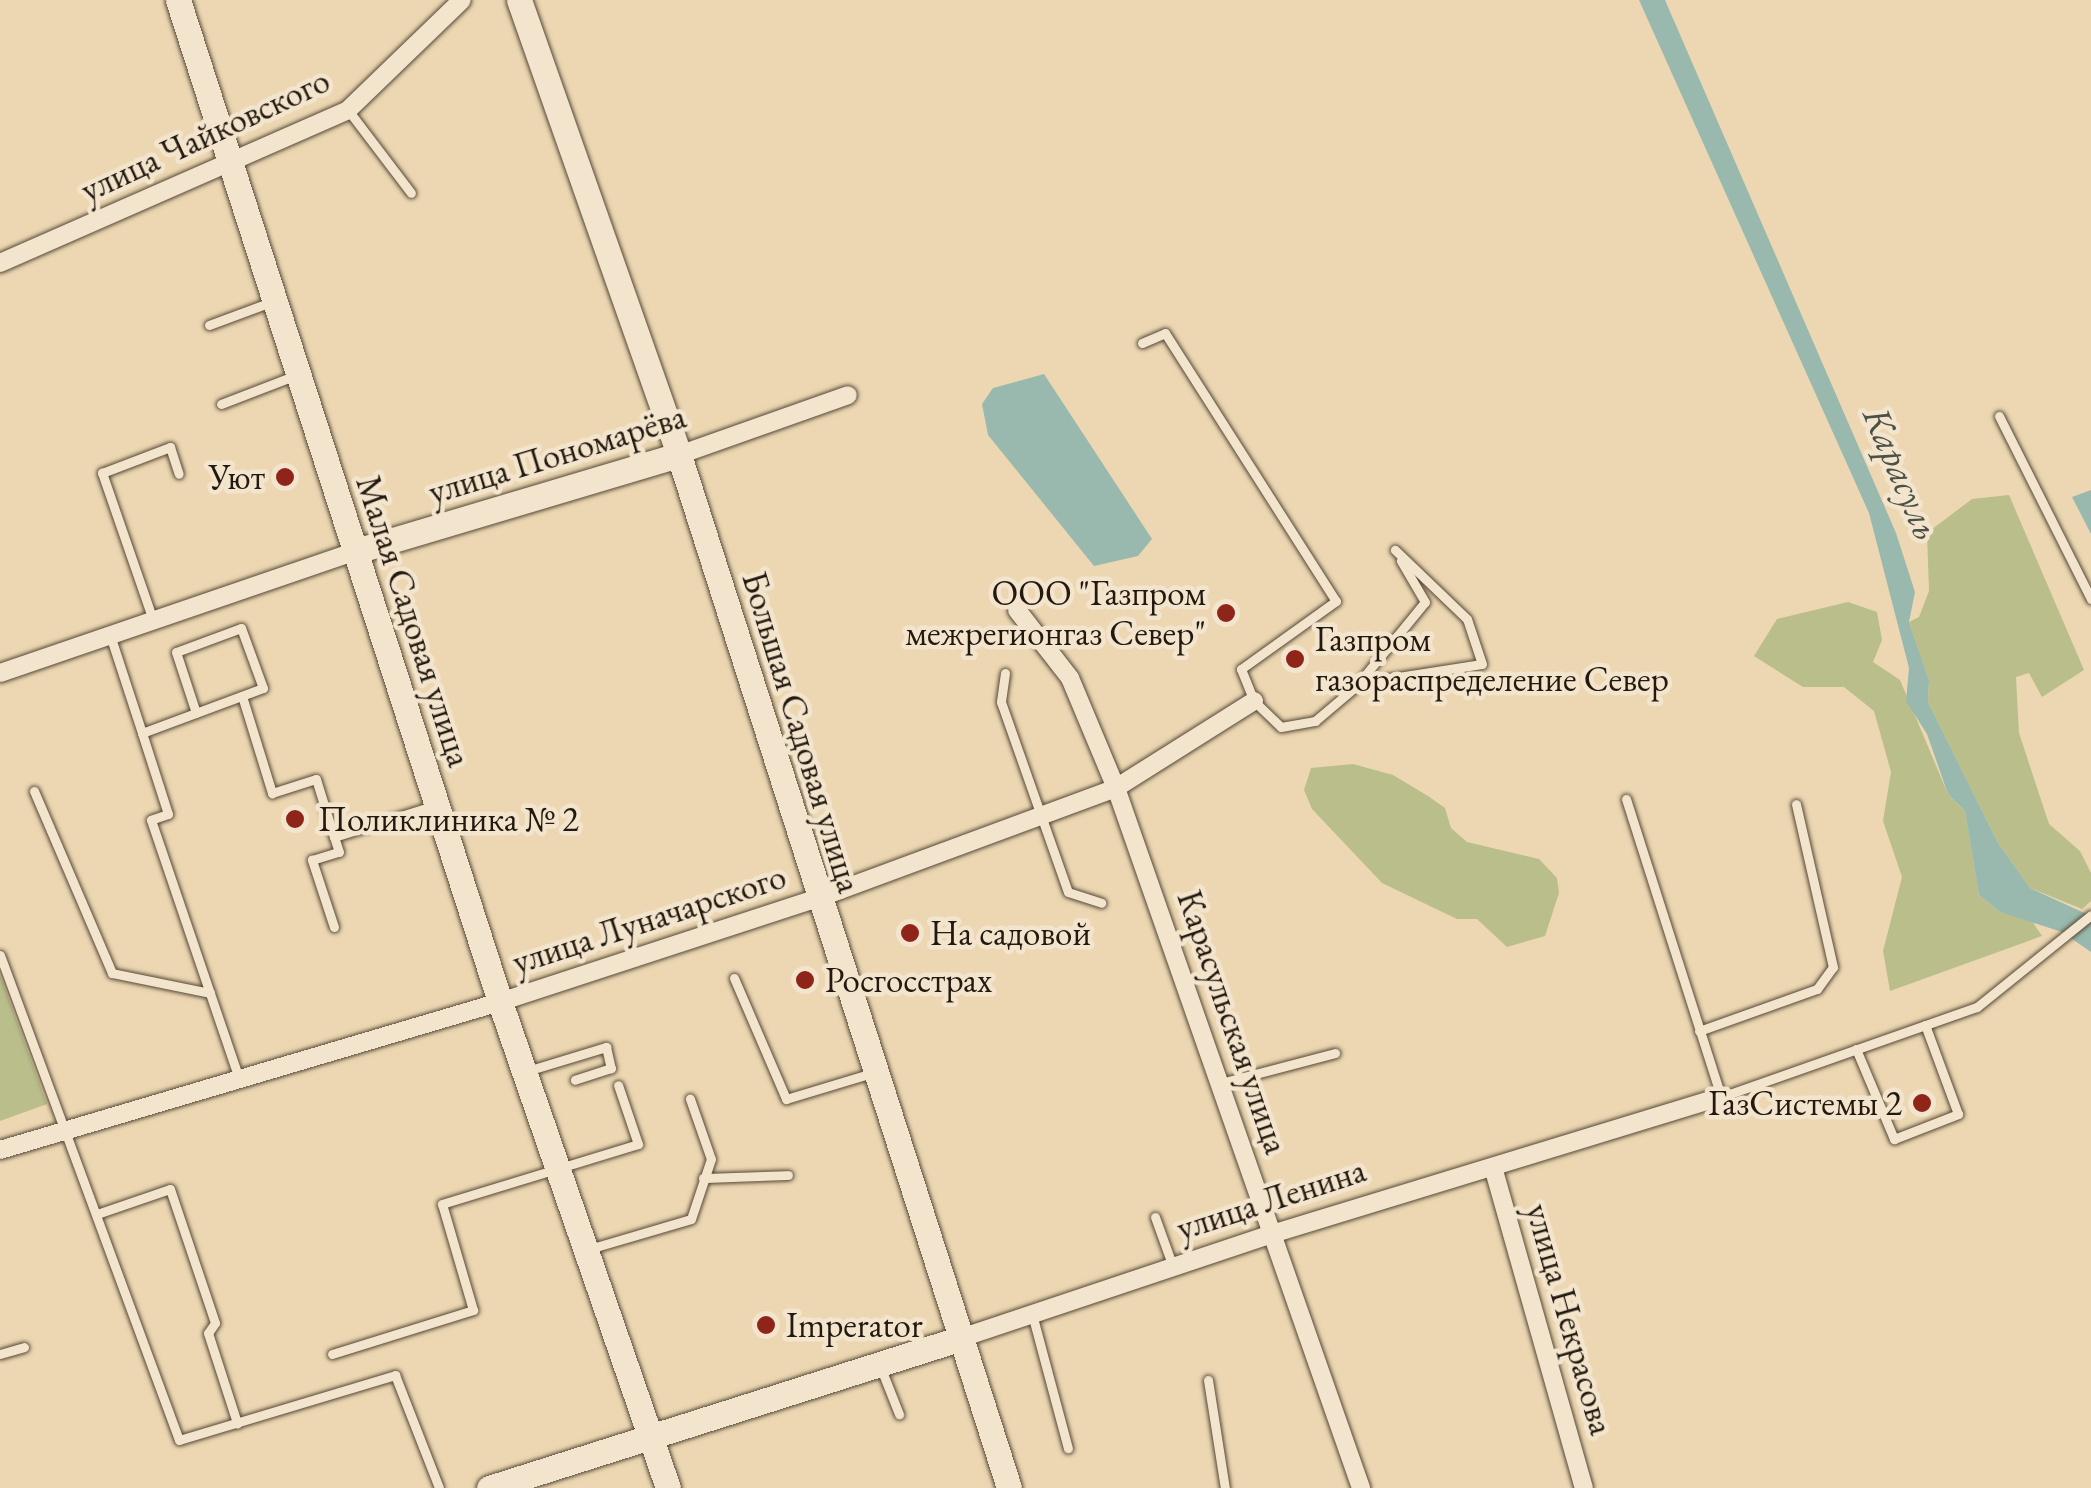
<!DOCTYPE html>
<html>
<head>
<meta charset="utf-8">
<style>
  body { margin:0 }
  #map { position:relative; width:2091px; height:1488px; overflow:hidden; background:#ecd7b2; font-family:"EB Garamond",serif }
  div>[style] { position:absolute }
  .green>* { inset:0; background:#b9be8b }
  .water>* { inset:0; background:#99b9ae }
  .roads { filter:drop-shadow(0 0 2px #554837) drop-shadow(0 0 2px #554837) }
  .lane>* { height:9px; margin:-4.5px; padding:0 4.5px; transform-origin:4.5px; border-radius:4.5px; background:#f3e5cd }
  .street>* { height:18px; margin:-9px; padding:0 9px; transform-origin:9px; border-radius:9px; background:#f3e5cd }
  .secondary>* { height:25px; margin:-12.5px; padding:0 12.5px; transform-origin:12.5px; border-radius:12.5px; background:#f3e5cd }
  .dots>* { width:28px; height:28px; translate:-50% -50%; box-sizing:border-box; border:5px solid #f3e5cd; border-radius:50% }
  span { translate:-50% -50%; white-space:nowrap; text-align:center; line-height:1.15; -webkit-text-stroke:9px #f3e5cd; paint-order:stroke }
  .street-label { font-size:35px; color:#23190e }
  .poi-label { font-size:35px; color:#23190e }
  .right { translate:-100% -50%; text-align:right }
  .left { translate:0 -50%; text-align:left }
  .water-label { font-size:38px; color:#4c5146; font-style:italic }
</style>
</head>
<body>
<div id="map">
  <div class="green">
    <div style="clip-path:polygon(2009px 495px,2084px 670px,2042px 697px,2029px 673px,2016px 677px,2019px 733px,2049px 824px,2080px 851px,2091px 873px,2091px 901px,2082px 909px,2030px 888px,1998px 843px,1928px 702px,1929px 680px,1909px 622px,1919px 617px,1929px 591px,1927px 533px,1972px 499px)"></div>
    <div style="clip-path:polygon(1848px 602px,1877px 612px,1882px 640px,1873px 662px,1900px 680px,1948px 794px,1965px 811px,1979px 895px,2000px 912px,2032px 921px,2042px 936px,1890px 991px,1883px 951px,1902px 877px,1883px 821px,1891px 772px,1874px 711px,1844px 687px,1803px 687px,1754px 656px,1777px 619px)"></div>
    <div style="clip-path:polygon(1353px 764px,1393px 775px,1428px 796px,1445px 808px,1451px 828px,1467px 842px,1539px 859px,1557px 878px,1559px 893px,1545px 936px,1507px 947px,1477px 919px,1457px 919px,1382px 883px,1312px 809px,1304px 790px,1311px 768px)"></div>
    <div style="clip-path:polygon(0 975px,47px 1104px,0 1121px)"></div>
  </div>
  <div class="water">
    <div style="clip-path:polygon(1639px 0,1665px 0,1896px 533px,1915px 592px,1909px 622px,1929px 680px,1928px 702px,1998px 843px,2030px 888px,2091px 916px,2091px 952px,2062px 932px,2000px 912px,1979px 895px,1965px 811px,1948px 794px,1927px 734px,1906px 701px,1909px 668px,1869px 513px)"></div>
    <div style="clip-path:polygon(1044px 374px,1152px 539px,1138px 556px,1094px 566px,988px 435px,982px 404px,993px 388px)"></div>
    <div style="clip-path:polygon(2091px 490px,2091px 534px,2072px 497px)"></div>
  </div>
  <div class="roads">
    <div class="lane">
      <div style="left:348px;top:110px;width:104px;rotate:52.8deg"></div>
      <div style="left:209px;top:325px;width:69px;rotate:-20.3deg"></div>
      <div style="left:1142px;top:343px;width:25px;rotate:-23deg"></div>
      <div style="left:1165px;top:333px;width:318px;rotate:57.5deg"></div>
      <div style="left:1336px;top:601px;width:117px;rotate:144.4deg"></div>
      <div style="left:1241px;top:669px;width:35px;rotate:68deg"></div>
      <div style="left:1254px;top:701px;width:37px;rotate:44deg"></div>
      <div style="left:1281px;top:727px;width:35px;rotate:-10deg"></div>
      <div style="left:1315px;top:721px;width:59px;rotate:-40.2deg"></div>
      <div style="left:1360px;top:683px;width:123px;rotate:-8.9deg"></div>
      <div style="left:1482px;top:664px;width:47px;rotate:-108.4deg"></div>
      <div style="left:1467px;top:619px;width:100px;rotate:-136.2deg"></div>
      <div style="left:221px;top:404px;width:80px;rotate:-21.1deg"></div>
      <div style="left:1999px;top:416px;width:205px;rotate:63.3deg"></div>
      <div style="left:153px;top:620px;width:156px;rotate:-109.1deg"></div>
      <div style="left:102px;top:473px;width:73px;rotate:-20.9deg"></div>
      <div style="left:170px;top:447px;width:28px;rotate:72deg"></div>
      <div style="left:110px;top:635px;width:103px;rotate:71.9deg"></div>
      <div style="left:142px;top:733px;width:129px;rotate:-20.4deg"></div>
      <div style="left:263px;top:688px;width:64px;rotate:-110.1deg"></div>
      <div style="left:241px;top:628px;width:69px;rotate:159.7deg"></div>
      <div style="left:176px;top:652px;width:64px;rotate:71.8deg"></div>
      <div style="left:1005px;top:673px;width:29px;rotate:98deg"></div>
      <div style="left:1001px;top:702px;width:201px;rotate:70.6deg"></div>
      <div style="left:1068px;top:892px;width:35px;rotate:18deg"></div>
      <div style="left:1357px;top:685px;width:107px;rotate:-50.7deg"></div>
      <div style="left:1425px;top:602px;width:48px;rotate:-120.3deg"></div>
      <div style="left:242px;top:696px;width:102px;rotate:72.8deg"></div>
      <div style="left:272px;top:793px;width:46px;rotate:-17.7deg"></div>
      <div style="left:316px;top:779px;width:61px;rotate:72.8deg"></div>
      <div style="left:334px;top:837px;width:104px;rotate:-17.4deg"></div>
      <div style="left:142px;top:733px;width:85px;rotate:72.2deg"></div>
      <div style="left:168px;top:814px;width:18px;rotate:161deg"></div>
      <div style="left:151px;top:820px;width:273px;rotate:71.2deg"></div>
      <div style="left:34px;top:791px;width:198px;rotate:66.8deg"></div>
      <div style="left:112px;top:973px;width:100px;rotate:11.5deg"></div>
      <div style="left:1626px;top:799px;width:313px;rotate:72.3deg"></div>
      <div style="left:1721px;top:1097px;width:271px;rotate:-19.4deg"></div>
      <div style="left:1977px;top:1007px;width:146px;rotate:-38.9deg"></div>
      <div style="left:334px;top:927px;width:71px;rotate:-108.2deg"></div>
      <div style="left:312px;top:860px;width:28px;rotate:-17deg"></div>
      <div style="left:339px;top:852px;width:16px;rotate:-108deg"></div>
      <div style="left:0;top:955px;width:517px;rotate:69.74deg"></div>
      <div style="left:179px;top:1440px;width:226px;rotate:-16.7deg"></div>
      <div style="left:395px;top:1375px;width:121px;rotate:68.7deg"></div>
      <div style="left:734px;top:978px;width:132px;rotate:66.7deg"></div>
      <div style="left:786px;top:1099px;width:90px;rotate:-16.8deg"></div>
      <div style="left:1699px;top:1031px;width:125px;rotate:-19.6deg"></div>
      <div style="left:1817px;top:989px;width:27px;rotate:-54deg"></div>
      <div style="left:1833px;top:967px;width:167px;rotate:-102.8deg"></div>
      <div style="left:1856px;top:1049px;width:98px;rotate:67.1deg"></div>
      <div style="left:1894px;top:1139px;width:69px;rotate:-21.3deg"></div>
      <div style="left:1958px;top:1114px;width:95px;rotate:-110.3deg"></div>
      <div style="left:527px;top:1071px;width:83px;rotate:-16.9deg"></div>
      <div style="left:606px;top:1047px;width:22px;rotate:77deg"></div>
      <div style="left:611px;top:1068px;width:38px;rotate:162deg"></div>
      <div style="left:1221px;top:1083px;width:118px;rotate:-14.7deg"></div>
      <div style="left:703px;top:1178px;width:85px;rotate:-2deg"></div>
      <div style="left:97px;top:1214px;width:77px;rotate:-18.9deg"></div>
      <div style="left:170px;top:1189px;width:141px;rotate:71.4deg"></div>
      <div style="left:215px;top:1323px;width:12px;rotate:125deg"></div>
      <div style="left:208px;top:1333px;width:95px;rotate:72.1deg"></div>
      <div style="left:1155px;top:1217px;width:53px;rotate:70.2deg"></div>
      <div style="left:589px;top:1249px;width:106px;rotate:-16.4deg"></div>
      <div style="left:691px;top:1219px;width:63px;rotate:-71.6deg"></div>
      <div style="left:711px;top:1159px;width:64px;rotate:-109.3deg"></div>
      <div style="left:1032px;top:1314px;width:139px;rotate:75deg"></div>
      <div style="left:0;top:1354px;width:25px;rotate:-16deg"></div>
      <div style="left:332px;top:1354px;width:148px;rotate:-17.3deg"></div>
      <div style="left:473px;top:1310px;width:110px;rotate:-106.3deg"></div>
      <div style="left:442px;top:1204px;width:205px;rotate:-17deg"></div>
      <div style="left:638px;top:1144px;width:62px;rotate:-108.7deg"></div>
      <div style="left:880px;top:1366px;width:52px;rotate:68.4deg"></div>
      <div style="left:1208px;top:1380px;width:109px;rotate:81.1deg"></div>
    </div>
    <div class="street">
      <div style="left:0;top:263px;width:380px;rotate:-23.7deg"></div>
      <div style="left:348px;top:110px;width:158px;rotate:-44deg"></div>
      <div style="left:679px;top:455px;width:179px;rotate:-19.5deg"></div>
      <div style="left:0;top:673px;width:373px;rotate:-18.9deg"></div>
      <div style="left:1254px;top:701px;width:163px;rotate:147.8deg"></div>
      <div style="left:1116px;top:788px;width:742px;rotate:70.71deg"></div>
      <div style="left:0;top:1150px;width:521px;rotate:-16.49deg"></div>
      <div style="left:500px;top:1002px;width:332px;rotate:-18.1deg"></div>
      <div style="left:816px;top:899px;width:320px;rotate:-20.3deg"></div>
      <div style="left:1116px;top:788px;width:119px;rotate:-112.7deg"></div>
      <div style="left:1070px;top:678px;width:86px;rotate:-127.9deg"></div>
      <div style="left:1493px;top:1167px;width:334px;rotate:74.2deg"></div>
      <div style="left:958px;top:1339px;width:331px;rotate:-18.5deg"></div>
      <div style="left:1272px;top:1234px;width:469px;rotate:-17deg"></div>
    </div>
    <div class="secondary">
      <div style="left:178px;top:0;width:1052px;rotate:72.18deg"></div>
      <div style="left:500px;top:1002px;width:514px;rotate:70.93deg"></div>
      <div style="left:519px;top:0;width:482px;rotate:70.6deg"></div>
      <div style="left:679px;top:455px;width:1084px;rotate:72.28deg"></div>
      <div style="left:353px;top:552px;width:340px;rotate:-16.6deg"></div>
      <div style="left:489px;top:1488px;width:492px;rotate:-17.6deg"></div>
    </div>
  </div>
  <div class="dots">
    <div style="left:285px;top:477px;background:#8f2418"></div>
    <div style="left:1226px;top:613px;background:#8f2418"></div>
    <div style="left:1295px;top:659px;background:#8f2418"></div>
    <div style="left:295px;top:819px;background:#8f2418"></div>
    <div style="left:910px;top:933px;background:#8f2418"></div>
    <div style="left:805px;top:980px;background:#8f2418"></div>
    <div style="left:1922px;top:1103px;background:#8f2418"></div>
    <div style="left:766px;top:1325px;background:#8f2418"></div>
  </div>
  <div class="street-label">
    <span style="left:205px;top:135px;rotate:-25deg">улица Чайковского</span>
    <span style="left:557px;top:454px;rotate:-17deg">улица Пономарёва</span>
    <span style="left:414px;top:621px;rotate:72deg">Малая Садовая улица</span>
    <span style="left:802px;top:732px;rotate:73deg">Большая Садовая улица</span>
    <span style="left:649px;top:919px;rotate:-18deg">улица Луначарского</span>
    <span style="left:1233px;top:1022px;rotate:71deg">Карасульская улица</span>
    <span style="left:1271px;top:1199px;rotate:-18deg">улица Ленина</span>
    <span style="left:1570px;top:1319px;rotate:74deg">улица Некрасова</span>
  </div>
  <div class="poi-label">
    <span class="right" style="left:265px;top:477px">Уют</span>
    <span class="right" style="left:1206px;top:613px">ООО "Газпром<br>межрегионгаз Север"</span>
    <span class="left" style="left:1315px;top:659px">Газпром<br>газораспределение Север</span>
    <span class="left" style="left:318px;top:819px">Поликлиника № 2</span>
    <span class="left" style="left:930px;top:933px">На садовой</span>
    <span class="left" style="left:825px;top:980px">Росгосстрах</span>
    <span class="right" style="left:1902px;top:1103px">ГазСистемы 2</span>
    <span class="left" style="left:786px;top:1325px">Imperator</span>
  </div>
  <div class="water-label">
    <span style="left:1902px;top:473px;rotate:67deg">Карасуль</span>
  </div>
</div>
</body>
</html>
